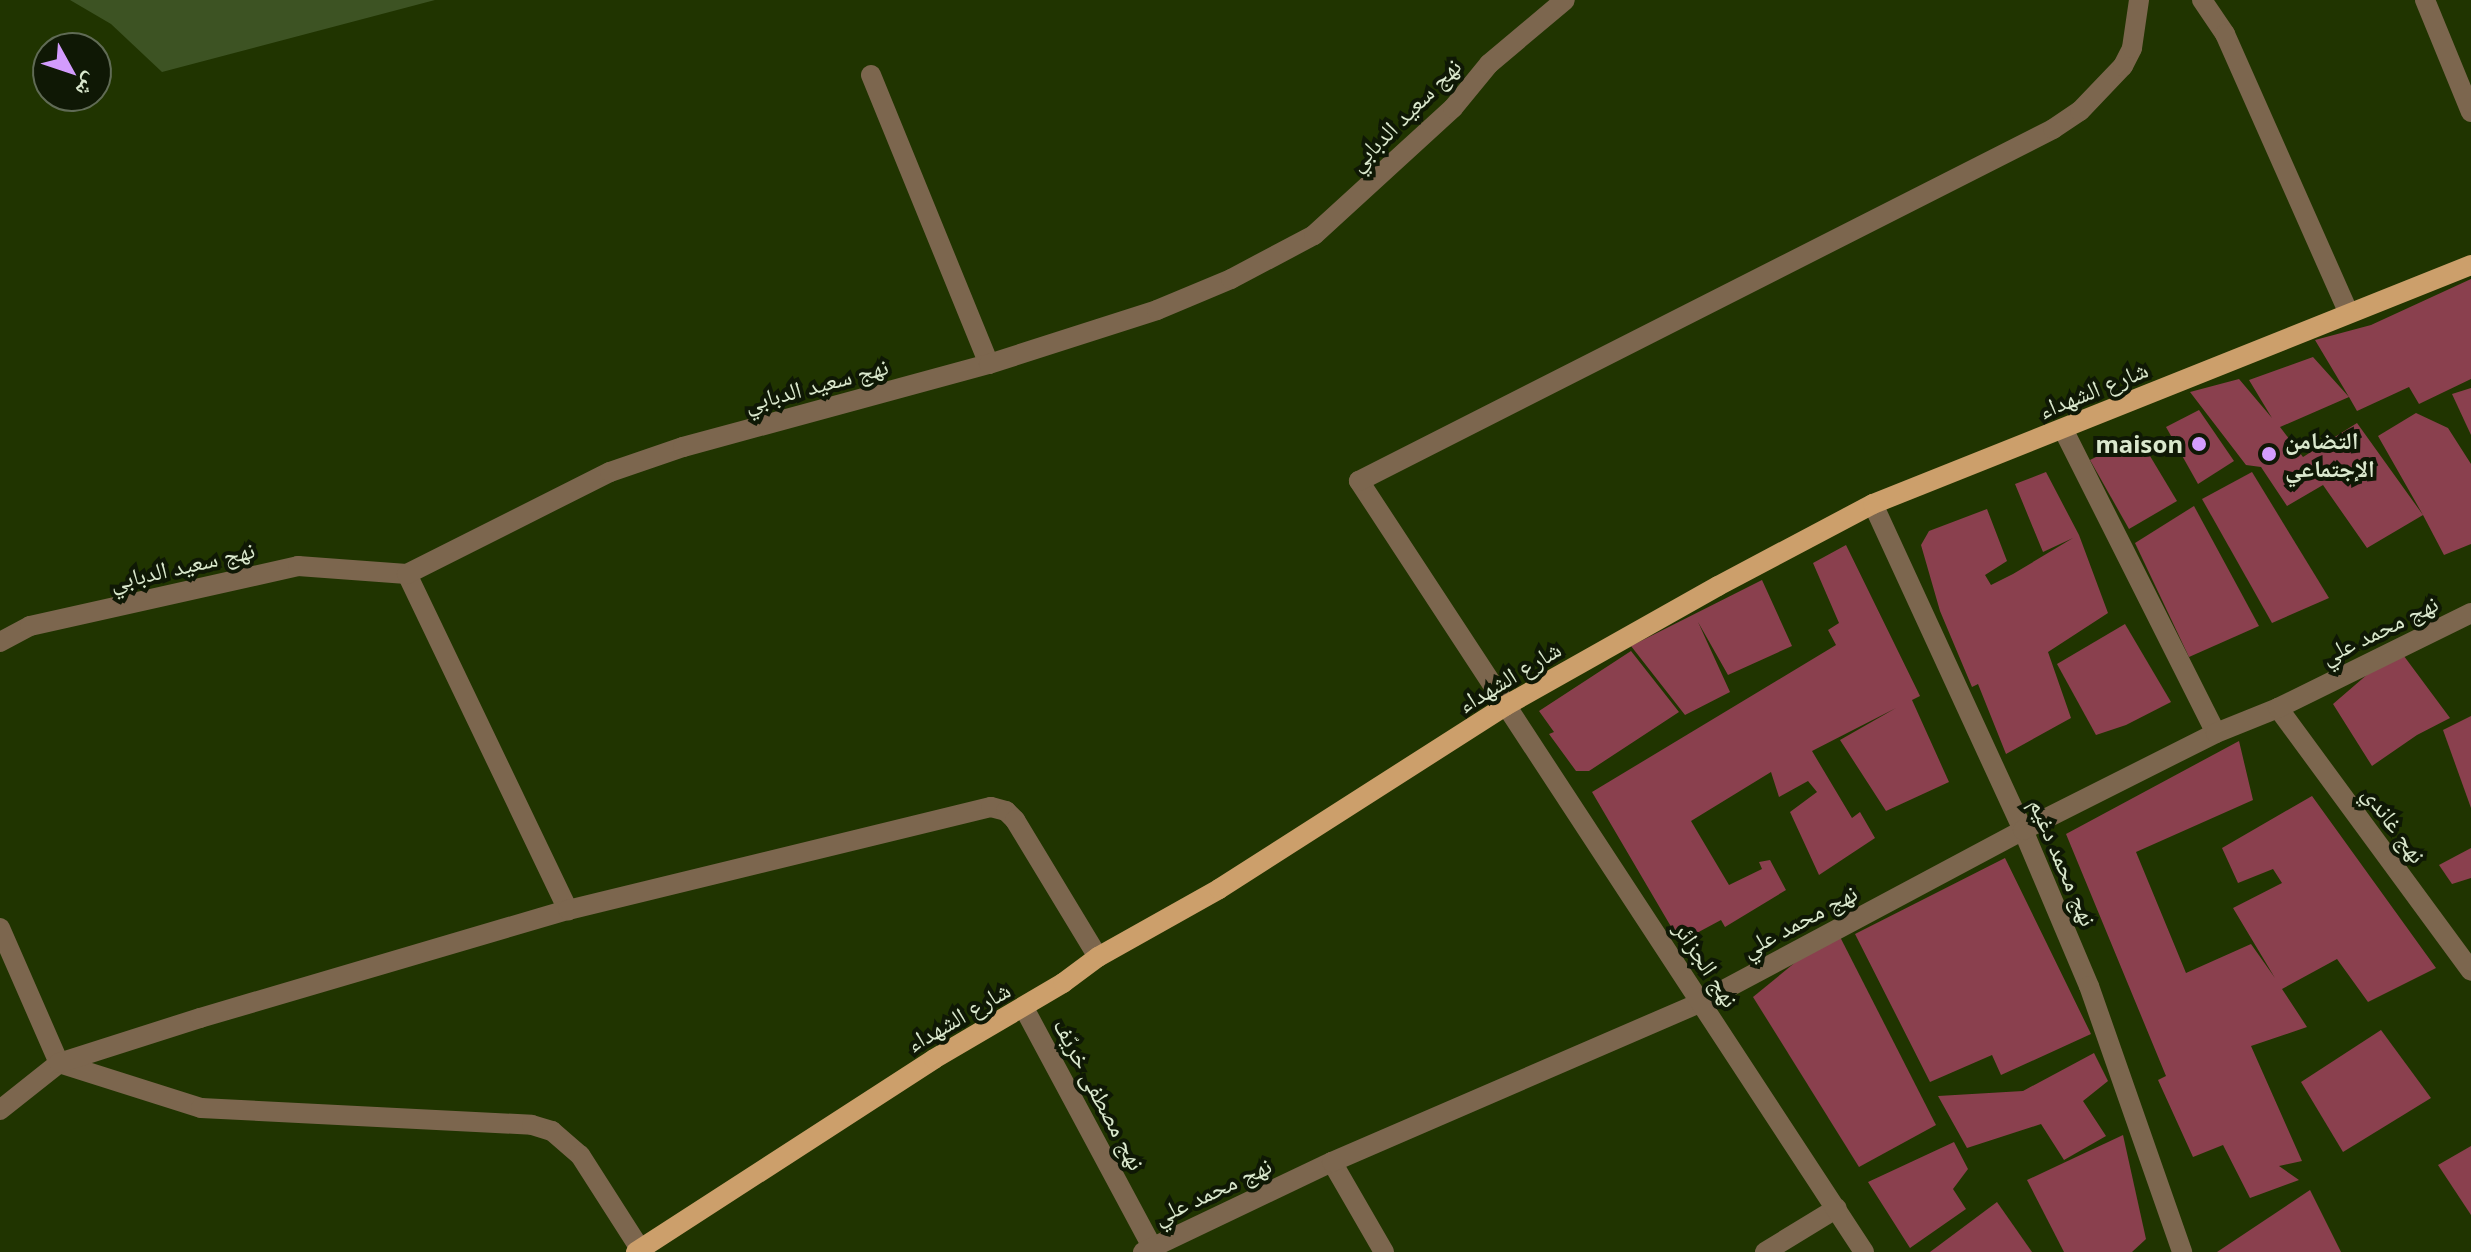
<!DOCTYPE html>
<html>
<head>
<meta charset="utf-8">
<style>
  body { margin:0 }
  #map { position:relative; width:2471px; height:1252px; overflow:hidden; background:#203400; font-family:"Noto Sans","Noto Naskh Arabic",sans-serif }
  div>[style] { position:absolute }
  .green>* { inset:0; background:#3d5323 }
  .building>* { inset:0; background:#8a404e }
  .minor>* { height:20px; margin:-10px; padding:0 10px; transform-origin:10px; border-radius:10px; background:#7c664e }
  .major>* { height:20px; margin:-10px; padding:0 10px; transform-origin:10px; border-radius:10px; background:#cc9f6b }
  .dots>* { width:22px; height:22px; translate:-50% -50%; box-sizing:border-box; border:4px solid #0f1805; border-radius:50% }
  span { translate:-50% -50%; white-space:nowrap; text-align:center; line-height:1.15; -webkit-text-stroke:8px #0f1805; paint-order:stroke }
  .street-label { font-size:24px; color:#dae8cd }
  .poi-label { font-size:24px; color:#dae8cd; font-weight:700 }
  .left { translate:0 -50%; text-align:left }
  .right { translate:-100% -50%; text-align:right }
  .north { position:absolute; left:32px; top:32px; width:80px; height:80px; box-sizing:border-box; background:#0f1805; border:2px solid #606b55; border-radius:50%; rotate:130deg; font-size:22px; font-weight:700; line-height:32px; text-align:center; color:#dae8cd }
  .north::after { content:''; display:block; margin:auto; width:28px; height:36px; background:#d39cfd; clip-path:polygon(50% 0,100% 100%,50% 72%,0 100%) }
</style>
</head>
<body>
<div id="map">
  <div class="green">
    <div style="clip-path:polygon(70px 0,435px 0,162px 72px,111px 24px)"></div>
  </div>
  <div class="building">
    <div style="clip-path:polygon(2471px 279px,2471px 379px,2419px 404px,2409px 387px,2357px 411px,2349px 397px,2280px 427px,2303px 457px,2357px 423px,2423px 515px,2378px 436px,2416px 413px,2448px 428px,2471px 464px,2471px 544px,2444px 555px,2423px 515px,2367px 548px,2323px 485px,2287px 506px,2261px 467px,2246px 465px,2190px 392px,2239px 379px,2272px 418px,2249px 380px,2313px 357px,2349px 397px,2315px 340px,2371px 325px)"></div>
    <div style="clip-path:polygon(2471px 388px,2471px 435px,2452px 394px)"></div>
    <div style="clip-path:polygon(2199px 410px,2234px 461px,2198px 484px,2166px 427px)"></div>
    <div style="clip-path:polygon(2138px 436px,2177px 501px,2129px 529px,2090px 460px)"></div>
    <div style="clip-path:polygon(2046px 472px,2079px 535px,2108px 613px,2048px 652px,2071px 718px,2006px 754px,1978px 684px,1972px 687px,1940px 611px,1921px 545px,1929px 531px,1987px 509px,2007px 561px,1985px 575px,1991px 585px,2013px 574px,2073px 538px,2043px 552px,2015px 484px)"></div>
    <div style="clip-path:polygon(2252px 472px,2329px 598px,2272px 623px,2202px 499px)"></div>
    <div style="clip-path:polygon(2194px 506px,2259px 626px,2189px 657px,2135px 543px)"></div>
    <div style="clip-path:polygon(1846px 545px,1920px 696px,1912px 700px,1949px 782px,1886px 811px,1840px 740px,1896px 708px,1812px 751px,1852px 818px,1860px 812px,1875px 838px,1819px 875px,1790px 812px,1817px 792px,1808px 781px,1779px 797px,1771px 772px,1691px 821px,1729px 885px,1762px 869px,1759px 862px,1770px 860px,1786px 890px,1725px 927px,1721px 920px,1680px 942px,1592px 792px,1836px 645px,1828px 630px,1839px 623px,1813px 563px)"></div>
    <div style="clip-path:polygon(1762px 580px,1792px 646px,1728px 675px,1698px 622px,1730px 692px,1685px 715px,1631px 646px)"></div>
    <div style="clip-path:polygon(2125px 624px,2171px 702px,2126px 725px,2096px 735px,2057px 664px)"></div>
    <div style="clip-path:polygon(2398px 648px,2450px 718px,2417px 735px,2372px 766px,2333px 704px)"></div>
    <div style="clip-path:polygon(1631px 651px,1679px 712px,1589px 771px,1576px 771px,1549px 734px,1554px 732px,1539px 711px)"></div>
    <div style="clip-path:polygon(2471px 716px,2471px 808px,2443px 730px)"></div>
    <div style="clip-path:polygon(2239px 741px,2253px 800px,2136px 852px,2186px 973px,2251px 944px,2275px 978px,2233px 908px,2282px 883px,2273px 869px,2238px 883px,2222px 848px,2312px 796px,2436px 968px,2368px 1002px,2337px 959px,2282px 989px,2307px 1027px,2251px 1046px,2302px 1161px,2279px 1166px,2299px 1180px,2250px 1198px,2223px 1145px,2193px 1157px,2158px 1080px,2166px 1076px,2066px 834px)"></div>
    <div style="clip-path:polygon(2471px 848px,2471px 878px,2452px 884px,2439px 865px)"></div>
    <div style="clip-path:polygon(2005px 858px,2091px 1034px,2001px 1075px,1992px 1055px,1930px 1082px,1855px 934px)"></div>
    <div style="clip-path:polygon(1836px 929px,1936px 1125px,1859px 1167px,1753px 997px)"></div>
    <div style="clip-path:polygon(2381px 1030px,2431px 1098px,2343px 1152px,2301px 1082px)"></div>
    <div style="clip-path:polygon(2094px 1053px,2108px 1081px,2083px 1101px,2106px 1136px,2064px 1160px,2041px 1124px,1967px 1148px,1938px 1096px,2023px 1091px)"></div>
    <div style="clip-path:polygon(2123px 1135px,2146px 1239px,2132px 1252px,2064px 1252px,2027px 1180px)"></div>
    <div style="clip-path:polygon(1954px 1142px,1968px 1169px,1953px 1189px,1966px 1209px,1910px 1248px,1868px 1182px)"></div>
    <div style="clip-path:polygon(2471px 1146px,2471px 1215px,2438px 1165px)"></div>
    <div style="clip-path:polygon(2310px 1190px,2341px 1252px,2217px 1252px)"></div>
    <div style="clip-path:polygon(1997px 1202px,2032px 1252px,1930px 1252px)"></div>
  </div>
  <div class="minor">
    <div style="left:2202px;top:0;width:41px;rotate:55.9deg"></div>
    <div style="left:2225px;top:34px;width:303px;rotate:66.1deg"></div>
    <div style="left:2425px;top:0;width:121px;rotate:67.7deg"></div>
    <div style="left:871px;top:75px;width:312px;rotate:67.8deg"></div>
    <div style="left:2063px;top:429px;width:340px;rotate:63.3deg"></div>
    <div style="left:1873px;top:504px;width:359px;rotate:65.3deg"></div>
    <div style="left:2023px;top:830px;width:169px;rotate:67.1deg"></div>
    <div style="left:2089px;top:986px;width:282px;rotate:70.7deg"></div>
    <div style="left:407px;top:574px;width:373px;rotate:64.4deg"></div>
    <div style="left:0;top:642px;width:34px;rotate:-28deg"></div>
    <div style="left:30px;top:626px;width:275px;rotate:-12.6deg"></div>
    <div style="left:298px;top:566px;width:109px;rotate:4.2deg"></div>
    <div style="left:407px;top:574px;width:227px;rotate:-26.7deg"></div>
    <div style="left:610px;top:472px;width:77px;rotate:-18.9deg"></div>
    <div style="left:683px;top:447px;width:317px;rotate:-15.2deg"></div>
    <div style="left:989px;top:364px;width:176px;rotate:-17.8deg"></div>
    <div style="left:1157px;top:310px;width:80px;rotate:-22.7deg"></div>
    <div style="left:1231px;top:279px;width:94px;rotate:-27.9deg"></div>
    <div style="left:1314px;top:235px;width:188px;rotate:-42.4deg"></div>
    <div style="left:1453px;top:108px;width:57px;rotate:-50.7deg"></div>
    <div style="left:1489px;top:64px;width:99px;rotate:-40.1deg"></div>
    <div style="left:2278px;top:708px;width:326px;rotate:53.7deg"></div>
    <div style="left:0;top:928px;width:147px;rotate:66.4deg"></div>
    <div style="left:59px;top:1063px;width:149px;rotate:17.6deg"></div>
    <div style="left:201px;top:1108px;width:331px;rotate:2.9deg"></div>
    <div style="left:532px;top:1125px;width:21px;rotate:17deg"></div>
    <div style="left:552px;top:1131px;width:37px;rotate:41deg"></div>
    <div style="left:580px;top:1155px;width:112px;rotate:57.4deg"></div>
    <div style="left:1024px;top:1008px;width:271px;rotate:61.8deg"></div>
    <div style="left:0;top:1110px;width:75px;rotate:-38.5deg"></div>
    <div style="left:59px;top:1063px;width:148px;rotate:-17.7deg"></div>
    <div style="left:200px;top:1018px;width:384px;rotate:-16.4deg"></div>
    <div style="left:568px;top:910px;width:435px;rotate:-13.7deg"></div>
    <div style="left:991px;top:807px;width:16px;rotate:15deg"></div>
    <div style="left:1006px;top:811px;width:13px;rotate:45deg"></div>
    <div style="left:1015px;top:820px;width:160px;rotate:58.8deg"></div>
    <div style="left:1332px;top:1162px;width:104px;rotate:60deg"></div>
    <div style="left:1143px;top:1252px;width:209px;rotate:-25.5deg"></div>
    <div style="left:1332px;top:1162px;width:402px;rotate:-23.4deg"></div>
    <div style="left:1701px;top:1002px;width:365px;rotate:-28.1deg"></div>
    <div style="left:2023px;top:830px;width:216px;rotate:-26.7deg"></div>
    <div style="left:2216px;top:733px;width:67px;rotate:-22deg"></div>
    <div style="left:2278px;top:708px;width:215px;rotate:-26.2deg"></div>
    <div style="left:1765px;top:1252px;width:84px;rotate:-31.4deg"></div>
    <div style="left:1864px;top:1252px;width:922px;rotate:-123.22deg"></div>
    <div style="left:1359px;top:481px;width:778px;rotate:-26.89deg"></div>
    <div style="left:2053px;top:129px;width:32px;rotate:-34deg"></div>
    <div style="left:2080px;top:111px;width:62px;rotate:-46.3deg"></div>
    <div style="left:2123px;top:66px;width:20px;rotate:-63deg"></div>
    <div style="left:2132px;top:48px;width:49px;rotate:-81.7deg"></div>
  </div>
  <div class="major">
    <div style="left:636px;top:1252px;width:355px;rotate:-32.9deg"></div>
    <div style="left:934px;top:1059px;width:150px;rotate:-30.5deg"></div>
    <div style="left:1063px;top:983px;width:44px;rotate:-36.6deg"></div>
    <div style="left:1098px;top:957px;width:139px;rotate:-29.3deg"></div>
    <div style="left:1219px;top:889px;width:340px;rotate:-32.6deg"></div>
    <div style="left:1505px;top:706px;width:244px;rotate:-29.4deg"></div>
    <div style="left:1718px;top:586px;width:175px;rotate:-27.9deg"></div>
    <div style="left:1873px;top:504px;width:644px;rotate:-21.78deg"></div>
  </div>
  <div class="dots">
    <div style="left:2199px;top:444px;background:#d39cfd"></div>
    <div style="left:2269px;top:454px;background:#d39cfd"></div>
  </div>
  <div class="street-label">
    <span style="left:1404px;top:114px;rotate:-45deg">نهج سعيد الدبابي</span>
    <span style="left:816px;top:384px;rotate:-15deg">نهج سعيد الدبابي</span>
    <span style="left:2093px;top:389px;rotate:-22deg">شارع الشهداء</span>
    <span style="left:182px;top:565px;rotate:-13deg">نهج سعيد الدبابي</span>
    <span style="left:2379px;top:629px;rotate:-26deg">نهج محمد علي</span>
    <span style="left:1509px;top:676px;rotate:-31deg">شارع الشهداء</span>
    <span style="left:2395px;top:824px;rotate:54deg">نهج غاندي</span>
    <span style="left:2064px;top:862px;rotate:67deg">نهج محمد دغيم</span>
    <span style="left:1799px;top:920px;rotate:-28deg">نهج محمد علي</span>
    <span style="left:1707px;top:964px;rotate:57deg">نهج الجزائر</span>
    <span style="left:958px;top:1016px;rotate:-30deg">شارع الشهداء</span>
    <span style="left:1100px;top:1094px;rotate:62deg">نهج مصطفى خريّف</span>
    <span style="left:1212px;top:1190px;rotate:-25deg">نهج محمد علي</span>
  </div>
  <div class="poi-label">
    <span class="left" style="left:2285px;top:454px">التضامن<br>الإجتماعي</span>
    <span class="right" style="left:2183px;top:444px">maison</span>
  </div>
  <div class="north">ش</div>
</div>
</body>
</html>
